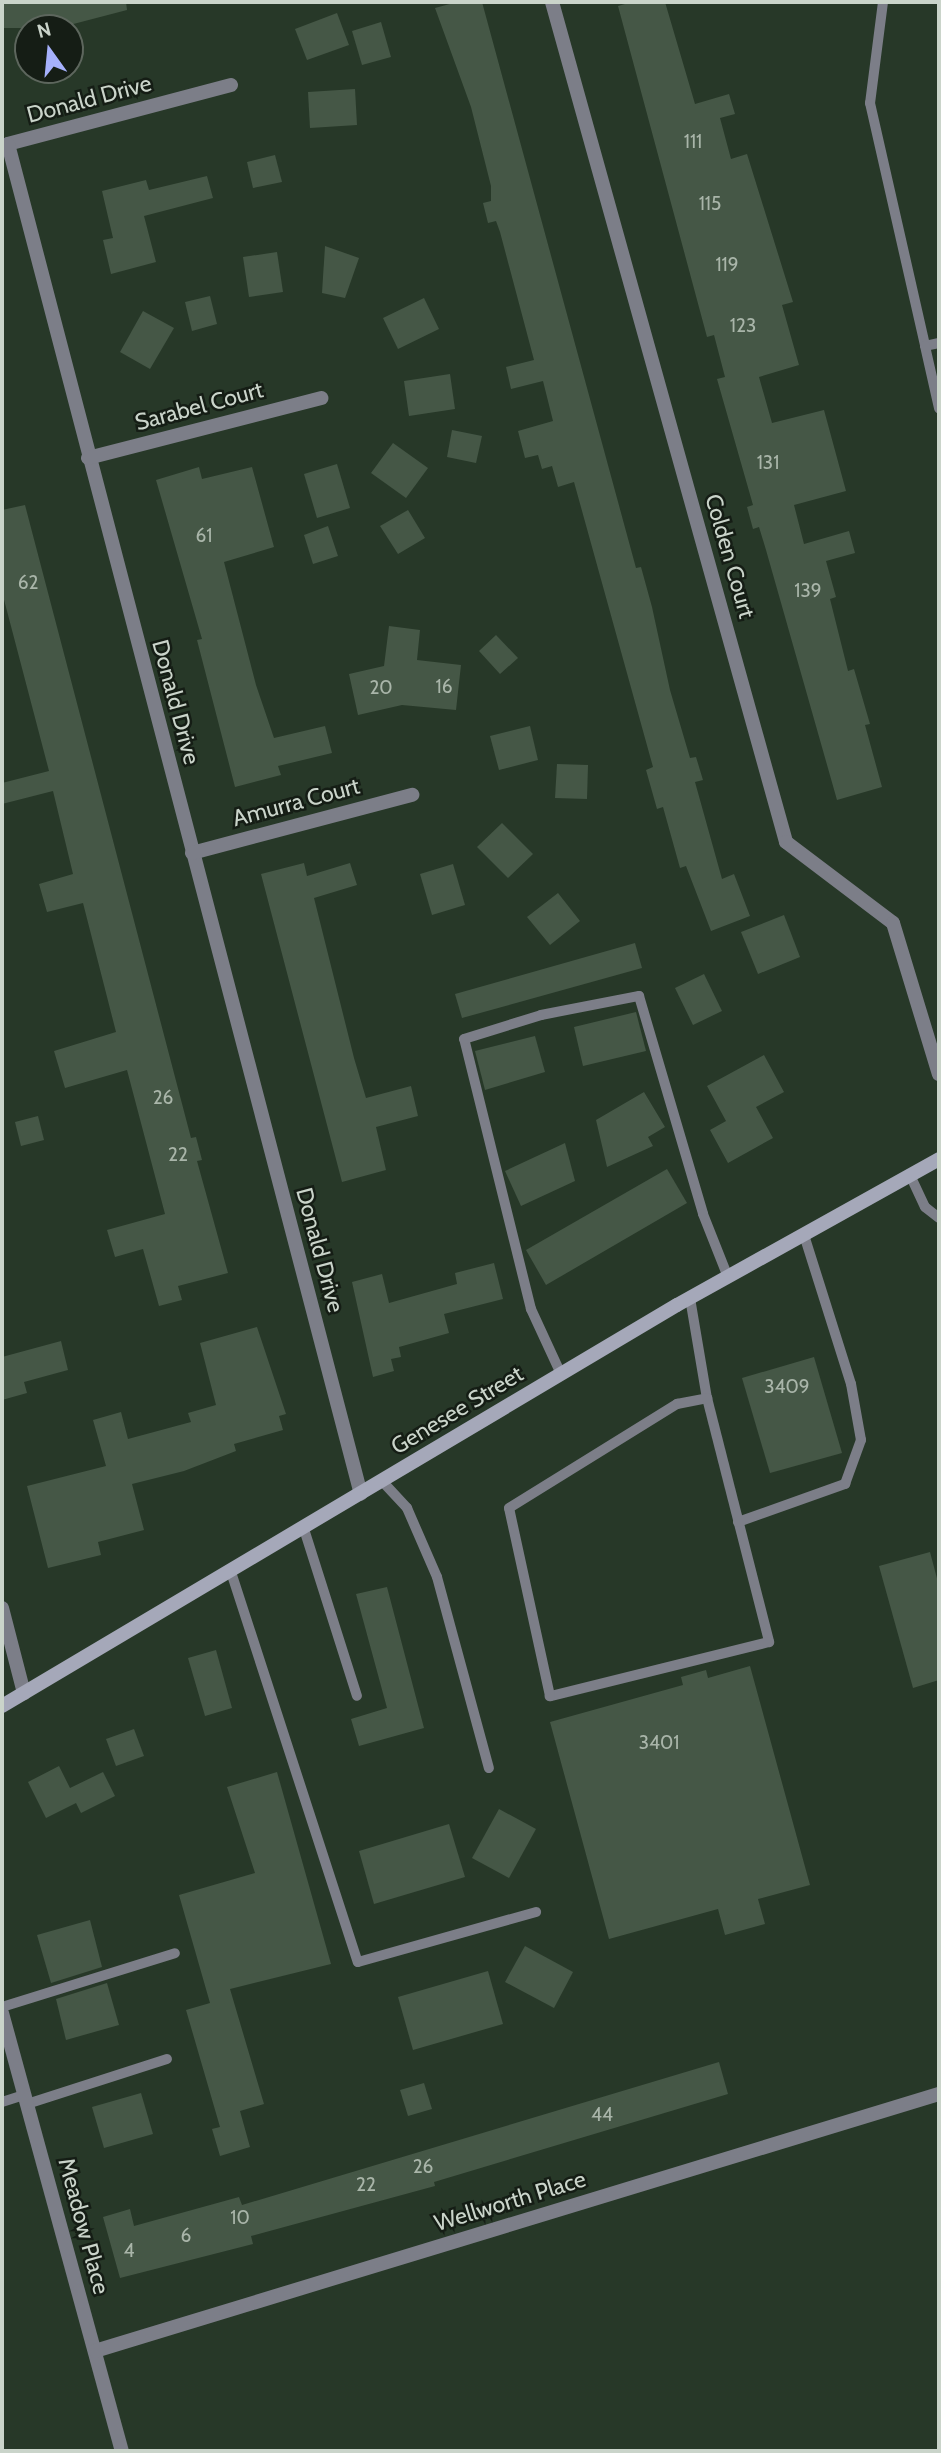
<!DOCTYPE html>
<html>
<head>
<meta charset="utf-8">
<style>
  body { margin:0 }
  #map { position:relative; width:941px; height:2453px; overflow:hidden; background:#273828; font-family:Cabin,sans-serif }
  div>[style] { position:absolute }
  .building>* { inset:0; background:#455746 }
  .lane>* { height:10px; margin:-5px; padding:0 5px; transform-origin:5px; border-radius:5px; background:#7c7e88 }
  .street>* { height:14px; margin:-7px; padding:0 7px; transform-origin:7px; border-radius:7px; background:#7c7e88 }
  .secondary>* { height:14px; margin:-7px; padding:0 7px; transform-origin:7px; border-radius:7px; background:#a5a8b9 }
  span { translate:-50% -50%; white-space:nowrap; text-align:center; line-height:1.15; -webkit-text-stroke:5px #151d15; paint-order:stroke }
  .number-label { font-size:19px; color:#a9b5a9 }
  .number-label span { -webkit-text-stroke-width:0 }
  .street-label { font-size:23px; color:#cad4ca }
  .frame { position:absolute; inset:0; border:4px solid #cad4ca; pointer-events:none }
  .north { position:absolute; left:14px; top:14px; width:70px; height:70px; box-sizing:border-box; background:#151d15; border:2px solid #5d665d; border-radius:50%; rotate:345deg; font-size:19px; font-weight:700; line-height:28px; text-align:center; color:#cad4ca }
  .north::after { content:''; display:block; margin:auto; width:24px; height:32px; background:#a6b1fc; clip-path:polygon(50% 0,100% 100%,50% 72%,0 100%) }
</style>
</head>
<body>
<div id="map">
  <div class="building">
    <div style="clip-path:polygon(2px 2px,126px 2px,127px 10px,58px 28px,2px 28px)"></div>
    <div style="clip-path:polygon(457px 2px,482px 2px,636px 568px,641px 567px,652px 607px,670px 690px,690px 758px,696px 757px,703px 780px,695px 782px,722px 879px,734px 874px,750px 916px,711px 931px,686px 866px,680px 868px,663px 807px,657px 809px,646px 770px,653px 767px,574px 482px,558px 487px,552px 466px,542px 469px,538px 455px,525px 458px,518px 431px,553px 421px,543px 381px,511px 389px,506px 367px,534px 360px,500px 232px,496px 221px,488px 223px,483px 203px,491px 201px,491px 186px,471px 107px,435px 8px)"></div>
    <div style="clip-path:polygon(632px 2px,665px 2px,695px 104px,729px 94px,735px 114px,720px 118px,731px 159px,747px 154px,793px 302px,782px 305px,799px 365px,759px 377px,772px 423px,824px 410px,846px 491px,794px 505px,804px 544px,849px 531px,855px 553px,826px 561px,836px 597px,830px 599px,848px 671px,854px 669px,870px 724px,865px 725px,882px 787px,837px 800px,766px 550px,759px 527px,753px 529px,747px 507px,753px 505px,717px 379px,725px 377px,714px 335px,707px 337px,618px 6px)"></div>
    <div style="clip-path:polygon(337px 13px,349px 45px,307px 60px,295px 29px)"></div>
    <div style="clip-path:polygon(381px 22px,391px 57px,362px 65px,352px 31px)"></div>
    <div style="clip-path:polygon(355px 89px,357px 125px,310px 128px,308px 92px)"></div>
    <div style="clip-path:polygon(275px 155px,282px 182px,253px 188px,247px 162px)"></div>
    <div style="clip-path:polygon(207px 176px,213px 198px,144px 216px,156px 262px,111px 274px,103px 240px,113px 238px,102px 191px,146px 180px,149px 190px)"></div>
    <div style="clip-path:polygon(325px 246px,359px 258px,345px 298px,322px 293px)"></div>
    <div style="clip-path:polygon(277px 252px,283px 292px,249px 297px,243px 257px)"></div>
    <div style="clip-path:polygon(210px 296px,217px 324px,192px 331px,185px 302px)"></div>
    <div style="clip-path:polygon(424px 298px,439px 329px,398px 349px,383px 318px)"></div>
    <div style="clip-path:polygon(143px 311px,174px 328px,150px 369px,120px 352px)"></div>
    <div style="clip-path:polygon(450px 374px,455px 409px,409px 416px,404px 381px)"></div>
    <div style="clip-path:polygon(452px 430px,482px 436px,476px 463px,447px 457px)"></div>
    <div style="clip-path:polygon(393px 443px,428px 468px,406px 498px,371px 473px)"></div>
    <div style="clip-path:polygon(337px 464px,350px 508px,317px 518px,304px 474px)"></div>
    <div style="clip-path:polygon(199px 467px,202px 479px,252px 467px,274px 547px,224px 562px,256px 685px,274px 738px,325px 726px,332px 753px,278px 766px,281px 775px,235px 787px,197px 640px,202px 639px,156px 480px)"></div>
    <div style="clip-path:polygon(25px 505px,191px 1138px,196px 1137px,202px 1160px,197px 1161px,228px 1273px,178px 1286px,182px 1300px,159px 1306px,143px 1249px,115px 1257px,107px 1230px,165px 1214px,127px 1070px,65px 1088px,54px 1051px,116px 1032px,83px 903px,47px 912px,39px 884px,73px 874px,53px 791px,2px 804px,2px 783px,49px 771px,2px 592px,2px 510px)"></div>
    <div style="clip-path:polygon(408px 510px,425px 538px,398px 554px,380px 526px)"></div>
    <div style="clip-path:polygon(328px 526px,338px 556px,313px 564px,304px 535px)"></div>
    <div style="clip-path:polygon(389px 626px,420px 630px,417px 660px,461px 665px,456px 710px,402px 705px,358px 715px,349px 674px,384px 666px)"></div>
    <div style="clip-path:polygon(496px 635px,518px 658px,500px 674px,479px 651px)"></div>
    <div style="clip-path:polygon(530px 726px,538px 760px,499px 770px,490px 736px)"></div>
    <div style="clip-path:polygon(557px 764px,588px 765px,587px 799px,555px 798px)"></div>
    <div style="clip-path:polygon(502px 823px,533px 854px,508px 878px,477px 847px)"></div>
    <div style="clip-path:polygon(304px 863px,307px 876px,350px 863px,357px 885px,314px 898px,354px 1058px,366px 1098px,411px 1086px,418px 1116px,376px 1127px,386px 1170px,342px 1182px,261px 874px)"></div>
    <div style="clip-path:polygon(453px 864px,465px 905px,432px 915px,420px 874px)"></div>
    <div style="clip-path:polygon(558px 893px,580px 921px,550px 945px,527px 917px)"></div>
    <div style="clip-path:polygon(784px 915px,800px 957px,758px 974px,741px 932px)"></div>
    <div style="clip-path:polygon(635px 943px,642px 968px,462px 1018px,455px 994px)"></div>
    <div style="clip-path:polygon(704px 974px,722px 1011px,693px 1025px,675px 988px)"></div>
    <div style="clip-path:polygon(636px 1012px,646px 1051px,583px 1066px,574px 1027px)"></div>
    <div style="clip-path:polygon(535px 1036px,545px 1072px,485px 1090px,475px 1051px)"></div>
    <div style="clip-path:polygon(764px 1055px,784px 1092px,756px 1107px,773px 1138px,728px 1163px,710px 1130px,726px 1121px,707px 1086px)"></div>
    <div style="clip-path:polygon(644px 1092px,665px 1127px,648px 1137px,653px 1146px,607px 1167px,596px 1120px)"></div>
    <div style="clip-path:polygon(38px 1116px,44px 1140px,21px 1146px,15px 1122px)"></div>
    <div style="clip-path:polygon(565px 1143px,575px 1181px,521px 1206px,505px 1171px)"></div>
    <div style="clip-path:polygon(667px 1169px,687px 1203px,546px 1285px,526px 1250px)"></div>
    <div style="clip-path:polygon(494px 1263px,503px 1299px,444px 1314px,449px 1333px,399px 1347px,401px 1357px,391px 1359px,394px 1371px,373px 1377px,352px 1282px,382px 1274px,389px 1303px,457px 1284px,455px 1273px)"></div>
    <div style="clip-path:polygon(257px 1327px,286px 1414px,279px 1416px,283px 1430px,234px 1444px,236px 1451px,184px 1471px,132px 1484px,144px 1530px,98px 1542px,101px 1555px,48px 1568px,27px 1486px,106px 1466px,93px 1420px,121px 1412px,128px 1439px,191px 1422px,188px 1413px,216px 1405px,200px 1343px)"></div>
    <div style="clip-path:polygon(61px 1341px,68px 1370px,24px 1382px,27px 1393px,2px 1400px,2px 1357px)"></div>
    <div style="clip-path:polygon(814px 1357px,842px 1453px,770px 1473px,742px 1378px)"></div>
    <div style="clip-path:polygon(930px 1552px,939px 1586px,939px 1680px,913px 1688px,879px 1566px)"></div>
    <div style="clip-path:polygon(387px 1587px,424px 1728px,359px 1746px,351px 1719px,387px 1708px,356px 1594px)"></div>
    <div style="clip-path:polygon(216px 1650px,232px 1708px,205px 1716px,188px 1658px)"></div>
    <div style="clip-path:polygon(750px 1666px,810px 1885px,758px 1899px,765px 1924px,725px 1935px,718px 1909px,609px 1939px,550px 1722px,683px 1685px,681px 1677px,706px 1670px,708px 1678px)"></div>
    <div style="clip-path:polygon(134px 1729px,144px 1756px,116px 1766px,106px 1739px)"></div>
    <div style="clip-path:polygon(59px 1766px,70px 1788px,103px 1772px,115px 1796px,81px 1813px,76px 1803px,46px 1818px,28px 1782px)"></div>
    <div style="clip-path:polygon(277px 1772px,331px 1964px,230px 1989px,264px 2104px,240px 2111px,250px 2147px,220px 2156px,212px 2129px,220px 2127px,186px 2010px,210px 2003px,179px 1895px,255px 1873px,227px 1787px)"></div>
    <div style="clip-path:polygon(499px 1809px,536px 1829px,509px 1878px,472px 1858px)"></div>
    <div style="clip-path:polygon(449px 1824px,465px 1877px,374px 1904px,359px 1851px)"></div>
    <div style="clip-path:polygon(90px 1920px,102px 1967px,51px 1983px,37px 1935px)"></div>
    <div style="clip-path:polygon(525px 1946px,573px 1972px,554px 2008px,505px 1982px)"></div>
    <div style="clip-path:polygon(488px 1971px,503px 2024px,413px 2050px,398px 1997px)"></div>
    <div style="clip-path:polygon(107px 1983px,119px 2025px,66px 2040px,56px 1999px)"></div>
    <div style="clip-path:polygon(719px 2062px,728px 2094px,434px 2182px,435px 2186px,251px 2236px,253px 2244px,120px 2278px,103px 2217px,130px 2209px,134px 2226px,239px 2197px,242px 2205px)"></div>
    <div style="clip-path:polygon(424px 2083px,432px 2109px,408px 2116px,400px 2090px)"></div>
    <div style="clip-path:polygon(141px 2093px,153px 2134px,104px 2148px,92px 2107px)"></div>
  </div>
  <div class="lane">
    <div style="left:883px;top:2px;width:102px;rotate:97.3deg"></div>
    <div style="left:870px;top:103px;width:249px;rotate:77.2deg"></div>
    <div style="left:939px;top:343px;width:14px;rotate:168deg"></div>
    <div style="left:925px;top:346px;width:64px;rotate:77.3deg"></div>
    <div style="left:910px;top:1175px;width:35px;rotate:65deg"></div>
    <div style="left:925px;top:1207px;width:18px;rotate:38deg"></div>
    <div style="left:690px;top:1298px;width:101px;rotate:80.4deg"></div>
    <div style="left:707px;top:1398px;width:252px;rotate:75.7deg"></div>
    <div style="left:769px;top:1642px;width:226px;rotate:166.1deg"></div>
    <div style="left:550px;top:1696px;width:192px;rotate:-102.3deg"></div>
    <div style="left:509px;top:1508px;width:198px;rotate:-31.8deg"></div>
    <div style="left:677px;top:1404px;width:31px;rotate:-11deg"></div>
    <div style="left:561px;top:1374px;width:72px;rotate:-114.8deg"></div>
    <div style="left:531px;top:1309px;width:278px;rotate:-103.9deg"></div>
    <div style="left:464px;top:1039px;width:81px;rotate:-17.3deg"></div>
    <div style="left:541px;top:1015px;width:100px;rotate:-11deg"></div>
    <div style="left:639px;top:996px;width:227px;rotate:73.6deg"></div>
    <div style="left:703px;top:1214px;width:68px;rotate:68.4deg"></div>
    <div style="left:382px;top:1481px;width:37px;rotate:47deg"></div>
    <div style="left:407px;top:1508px;width:75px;rotate:66.5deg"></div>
    <div style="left:437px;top:1577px;width:198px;rotate:74.8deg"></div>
    <div style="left:738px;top:1522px;width:114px;rotate:-19.6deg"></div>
    <div style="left:845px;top:1484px;width:47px;rotate:-70deg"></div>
    <div style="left:861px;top:1440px;width:57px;rotate:-100.1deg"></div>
    <div style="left:851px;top:1384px;width:156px;rotate:-107.5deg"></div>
    <div style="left:304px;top:1529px;width:175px;rotate:72.4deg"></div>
    <div style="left:231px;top:1572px;width:410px;rotate:72deg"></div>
    <div style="left:358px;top:1962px;width:185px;rotate:-15.7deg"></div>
    <div style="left:2px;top:2007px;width:181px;rotate:-17.3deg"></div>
    <div style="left:2px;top:2102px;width:23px;rotate:-18deg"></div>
    <div style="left:27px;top:2104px;width:147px;rotate:-17.8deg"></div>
  </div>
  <div class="street">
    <div style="left:552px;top:2px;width:872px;rotate:74.43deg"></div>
    <div style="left:786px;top:842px;width:134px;rotate:37.1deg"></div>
    <div style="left:893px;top:923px;width:158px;rotate:73.1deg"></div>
    <div style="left:231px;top:85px;width:231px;rotate:165.2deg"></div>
    <div style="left:8px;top:144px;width:1395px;rotate:75.35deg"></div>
    <div style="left:88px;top:458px;width:241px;rotate:-14.4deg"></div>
    <div style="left:192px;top:853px;width:228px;rotate:-14.8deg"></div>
    <div style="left:2px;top:1608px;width:88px;rotate:75.5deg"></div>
    <div style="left:2px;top:2013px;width:454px;rotate:74.7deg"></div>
    <div style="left:95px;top:2351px;width:882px;rotate:-16.94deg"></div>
  </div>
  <div class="secondary">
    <div style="left:2px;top:1706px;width:785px;rotate:-30.71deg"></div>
    <div style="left:677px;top:1305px;width:300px;rotate:-29.1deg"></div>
  </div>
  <div class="number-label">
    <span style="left:693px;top:142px">111</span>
    <span style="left:710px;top:204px">115</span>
    <span style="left:727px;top:265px">119</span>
    <span style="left:743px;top:326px">123</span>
    <span style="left:768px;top:463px">131</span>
    <span style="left:204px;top:536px">61</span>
    <span style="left:28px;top:583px">62</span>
    <span style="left:808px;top:591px">139</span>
    <span style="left:444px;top:687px">16</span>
    <span style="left:381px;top:688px">20</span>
    <span style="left:163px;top:1098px">26</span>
    <span style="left:178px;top:1155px">22</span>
    <span style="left:787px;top:1387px">3409</span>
    <span style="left:659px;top:1743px">3401</span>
    <span style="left:602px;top:2115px">44</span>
    <span style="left:423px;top:2167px">26</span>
    <span style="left:366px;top:2185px">22</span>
    <span style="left:240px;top:2218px">10</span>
    <span style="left:186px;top:2236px">6</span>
    <span style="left:129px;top:2251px">4</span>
  </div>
  <div class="street-label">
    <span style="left:89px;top:99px;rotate:-15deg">Donald Drive</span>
    <span style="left:199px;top:406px;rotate:-15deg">Sarabel Court</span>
    <span style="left:730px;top:556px;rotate:74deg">Colden Court</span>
    <span style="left:176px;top:702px;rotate:75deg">Donald Drive</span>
    <span style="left:296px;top:802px;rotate:-15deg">Amurra Court</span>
    <span style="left:320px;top:1250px;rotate:75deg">Donald Drive</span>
    <span style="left:457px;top:1410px;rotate:-31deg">Genesee Street</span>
    <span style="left:510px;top:2201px;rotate:-17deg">Wellworth Place</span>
    <span style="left:84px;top:2226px;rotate:75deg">Meadow Place</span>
  </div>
  <div class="frame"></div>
  <div class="north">N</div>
</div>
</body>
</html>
